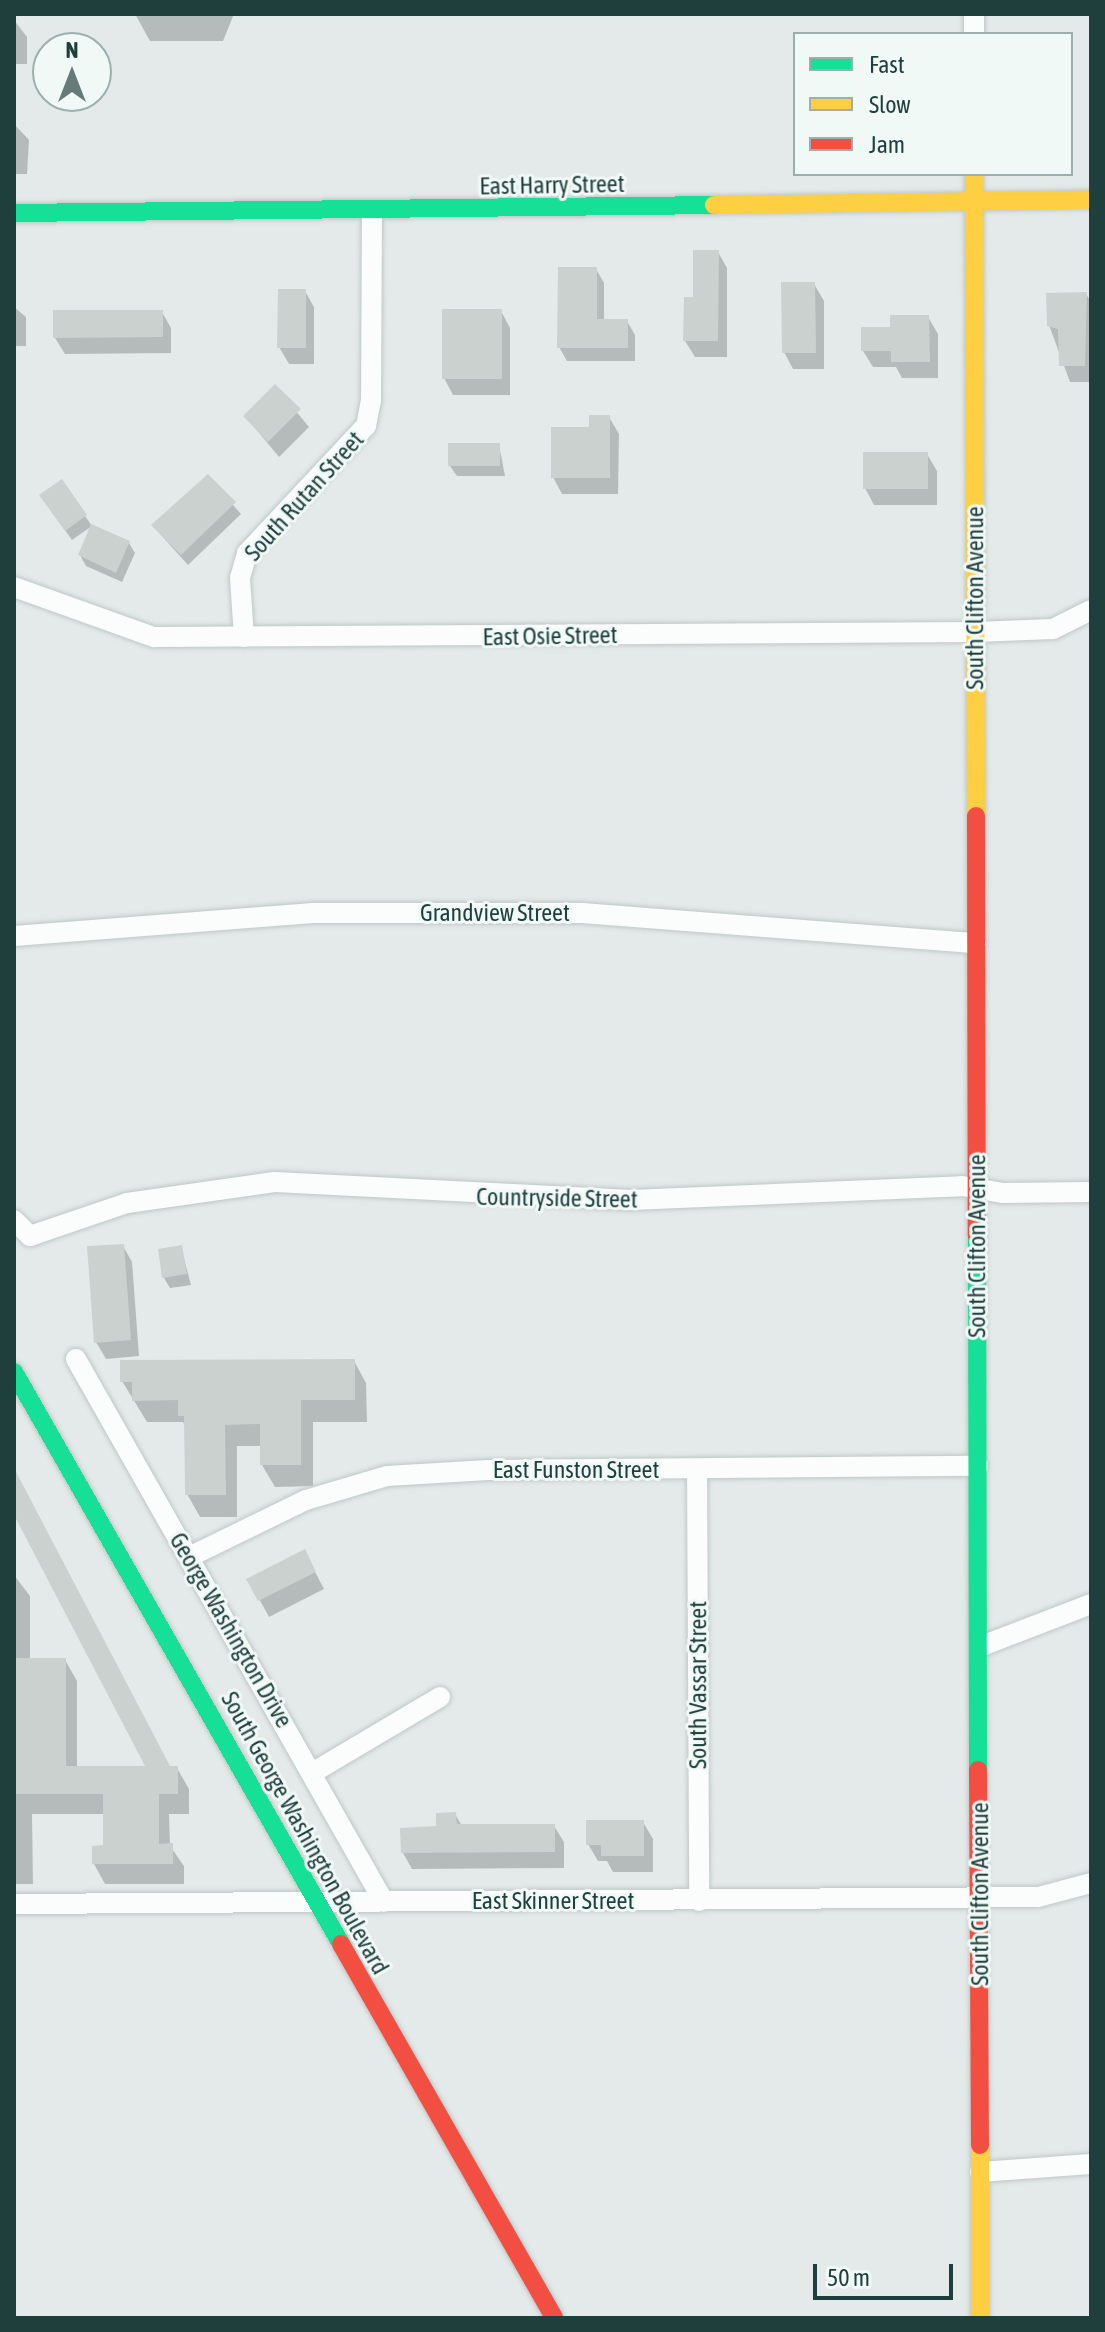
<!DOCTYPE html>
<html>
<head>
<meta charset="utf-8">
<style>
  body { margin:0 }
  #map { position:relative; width:1105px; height:2332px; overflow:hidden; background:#e3eae9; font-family:"Asap Condensed",sans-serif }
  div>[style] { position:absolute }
  .shadow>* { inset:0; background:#0003 }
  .building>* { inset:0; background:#cad1cf }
  .roads { filter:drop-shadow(0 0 2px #c0c7c6) drop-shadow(0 0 2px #c0c7c6) }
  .street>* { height:20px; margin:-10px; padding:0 10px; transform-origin:10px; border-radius:10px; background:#fbfcfc }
  .fast>* { height:18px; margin:-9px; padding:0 9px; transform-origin:9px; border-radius:9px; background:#16e098 }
  .slow>* { height:18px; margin:-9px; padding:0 9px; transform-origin:9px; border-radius:9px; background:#ffcf43 }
  .jam>* { height:18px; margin:-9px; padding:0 9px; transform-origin:9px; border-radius:9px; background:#f24e42 }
  span { translate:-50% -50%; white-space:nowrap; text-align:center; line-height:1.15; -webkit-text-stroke:6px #f1f9f6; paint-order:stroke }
  .street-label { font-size:24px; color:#1f3f3d }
  .frame { position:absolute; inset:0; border:16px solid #1f3f3d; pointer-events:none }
  .legend { position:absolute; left:793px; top:32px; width:280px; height:144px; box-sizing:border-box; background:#f1f9f6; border:2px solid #9dafac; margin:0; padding:10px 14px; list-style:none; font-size:24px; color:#1f3f3d }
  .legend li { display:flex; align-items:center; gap:16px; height:40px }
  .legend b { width:40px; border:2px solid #9dafac }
  .north { position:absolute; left:32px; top:32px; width:80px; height:80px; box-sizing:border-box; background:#f1f9f6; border:2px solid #9dafac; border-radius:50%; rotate:0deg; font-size:22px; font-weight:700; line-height:32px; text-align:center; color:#1f3f3d }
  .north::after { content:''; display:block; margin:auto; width:28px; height:36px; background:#647b79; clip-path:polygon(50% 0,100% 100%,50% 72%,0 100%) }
  .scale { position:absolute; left:813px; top:2264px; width:140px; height:36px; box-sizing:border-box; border:4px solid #1f3f3d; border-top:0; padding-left:10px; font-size:24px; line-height:28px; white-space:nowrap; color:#1f3f3d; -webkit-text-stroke:6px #f1f9f6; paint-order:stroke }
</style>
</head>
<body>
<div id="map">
  <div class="shadow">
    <div style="clip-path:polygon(135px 14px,234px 14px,223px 41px,150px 41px)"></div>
    <div style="clip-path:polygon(14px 20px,27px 37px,27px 64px,14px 64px)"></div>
    <div style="clip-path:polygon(14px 124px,29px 140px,27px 174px,14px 174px)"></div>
    <div style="clip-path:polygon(718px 252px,727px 268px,727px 357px,695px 357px,685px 341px,695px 299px)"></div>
    <div style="clip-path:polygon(596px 269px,604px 283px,604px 321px,627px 321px,635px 335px,635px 361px,567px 361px,559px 347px)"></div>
    <div style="clip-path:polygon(814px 284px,824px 301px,824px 369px,793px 369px,784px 352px)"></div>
    <div style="clip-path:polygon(305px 291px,314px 307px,314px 364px,289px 364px,279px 347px)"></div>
    <div style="clip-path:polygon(1086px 294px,1091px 302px,1091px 382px,1070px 382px,1049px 325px)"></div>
    <div style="clip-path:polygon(14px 307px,26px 317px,26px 346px,14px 346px)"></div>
    <div style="clip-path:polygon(501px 311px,510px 328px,510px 395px,453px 395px,444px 378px)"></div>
    <div style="clip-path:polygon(162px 312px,171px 328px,171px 353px,65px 354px,55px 338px)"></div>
    <div style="clip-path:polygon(928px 317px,938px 334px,938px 378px,902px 378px,896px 367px,873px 367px,863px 351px,892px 329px)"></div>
    <div style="clip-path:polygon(275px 386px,309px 427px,279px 457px,245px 416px)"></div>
    <div style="clip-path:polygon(609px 417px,619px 434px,618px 494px,562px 494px,553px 477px,591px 429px)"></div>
    <div style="clip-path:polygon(499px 445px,505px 476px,457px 476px,450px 466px)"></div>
    <div style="clip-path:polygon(927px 454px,937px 471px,937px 505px,874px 505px,865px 488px)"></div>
    <div style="clip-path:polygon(208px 477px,241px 514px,188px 565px,153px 526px)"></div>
    <div style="clip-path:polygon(48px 506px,85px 516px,92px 526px,72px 540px)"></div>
    <div style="clip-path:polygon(129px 543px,135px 553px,122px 582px,86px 566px,80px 555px)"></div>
    <div style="clip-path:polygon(123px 1246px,132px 1262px,139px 1356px,106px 1359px,96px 1342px)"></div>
    <div style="clip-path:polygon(181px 1247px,191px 1285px,170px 1288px,164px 1278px)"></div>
    <div style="clip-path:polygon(354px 1361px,366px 1383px,367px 1422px,313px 1422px,313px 1486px,275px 1487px,262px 1465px,262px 1446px,237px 1446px,237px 1517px,200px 1517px,187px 1494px,186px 1428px,183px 1422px,147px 1422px,122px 1381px)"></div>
    <div style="clip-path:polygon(14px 1470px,170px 1768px,177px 1768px,189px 1789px,189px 1814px,169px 1814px,170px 1846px,184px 1866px,184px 1884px,105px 1884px,94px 1864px,106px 1847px,105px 1814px,32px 1814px,33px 1884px,14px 1884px,14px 1575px,30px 1596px,30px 1660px,65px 1660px,77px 1681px,77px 1768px,148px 1768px,14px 1511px)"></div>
    <div style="clip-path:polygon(313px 1568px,324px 1589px,269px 1617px,249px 1580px)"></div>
    <div style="clip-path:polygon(455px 1814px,462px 1826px,554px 1826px,564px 1842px,564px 1868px,412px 1869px,403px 1853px)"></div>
    <div style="clip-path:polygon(643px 1822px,653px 1839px,653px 1872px,613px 1872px,607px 1861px,598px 1861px,588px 1844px)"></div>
  </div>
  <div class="building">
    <div style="clip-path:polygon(693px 250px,719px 250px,718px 341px,683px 341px,684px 297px,693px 297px)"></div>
    <div style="clip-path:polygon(558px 267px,597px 267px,597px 319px,628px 319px,628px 348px,557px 348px)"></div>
    <div style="clip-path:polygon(781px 282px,815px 282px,816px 353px,782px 353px)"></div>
    <div style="clip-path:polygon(278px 289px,306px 289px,306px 348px,277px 348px)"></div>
    <div style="clip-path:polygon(1087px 292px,1085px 366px,1059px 366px,1058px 329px,1047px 326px,1046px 293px)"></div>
    <div style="clip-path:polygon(442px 309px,502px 309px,502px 379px,442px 379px)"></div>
    <div style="clip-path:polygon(53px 310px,163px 310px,163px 337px,53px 338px)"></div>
    <div style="clip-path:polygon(890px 315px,929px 315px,930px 362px,891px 362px,891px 351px,861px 351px,861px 327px,890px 327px)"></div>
    <div style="clip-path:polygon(275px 384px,301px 409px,268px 442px,243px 416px)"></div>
    <div style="clip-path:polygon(589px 415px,610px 415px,610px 478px,551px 478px,551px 427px,589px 427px)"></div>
    <div style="clip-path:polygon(448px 443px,500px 443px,500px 466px,448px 466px)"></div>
    <div style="clip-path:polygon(863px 452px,928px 452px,928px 489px,863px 489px)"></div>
    <div style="clip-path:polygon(208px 474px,236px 502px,181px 555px,151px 525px)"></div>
    <div style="clip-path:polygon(62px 479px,87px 515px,65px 531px,39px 495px)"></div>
    <div style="clip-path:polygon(91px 524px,130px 541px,116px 573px,78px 555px)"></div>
    <div style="clip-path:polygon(124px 1244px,131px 1340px,94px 1343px,87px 1246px)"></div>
    <div style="clip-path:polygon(182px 1245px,187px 1274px,162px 1278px,158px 1249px)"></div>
    <div style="clip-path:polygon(355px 1359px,355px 1400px,301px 1400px,301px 1465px,260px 1465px,260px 1424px,225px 1425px,226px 1495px,185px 1495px,184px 1416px,178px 1416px,178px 1400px,132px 1401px,132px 1382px,120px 1382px,120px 1360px)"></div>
    <div style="clip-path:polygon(14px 1468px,170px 1766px,178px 1766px,178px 1794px,159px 1794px,159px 1844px,173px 1843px,173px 1864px,92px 1864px,92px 1846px,103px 1845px,103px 1794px,14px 1794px,14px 1658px,66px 1658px,66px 1766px,145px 1766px,14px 1515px)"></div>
    <div style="clip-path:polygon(305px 1549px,316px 1572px,258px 1601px,246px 1579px)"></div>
    <div style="clip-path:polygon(456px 1812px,457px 1824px,555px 1824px,555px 1852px,401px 1853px,400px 1828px,436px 1826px,436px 1813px)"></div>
    <div style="clip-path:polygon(586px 1820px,644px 1820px,644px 1856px,601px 1856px,601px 1845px,586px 1845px)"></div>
  </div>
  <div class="roads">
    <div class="street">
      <div style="left:974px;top:14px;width:20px;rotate:90deg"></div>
      <div style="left:14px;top:587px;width:149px;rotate:19.7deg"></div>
      <div style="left:154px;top:637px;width:821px;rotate:-0.35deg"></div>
      <div style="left:975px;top:632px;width:78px;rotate:-2.2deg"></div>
      <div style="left:1053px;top:629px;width:42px;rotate:-26.6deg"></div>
      <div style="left:244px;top:637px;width:59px;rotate:-93.9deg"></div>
      <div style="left:240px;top:578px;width:26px;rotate:-74deg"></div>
      <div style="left:247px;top:553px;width:174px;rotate:-46.9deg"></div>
      <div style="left:366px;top:426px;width:25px;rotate:-79deg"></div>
      <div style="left:371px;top:401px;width:190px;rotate:-89.7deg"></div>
      <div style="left:14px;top:936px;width:300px;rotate:-4.4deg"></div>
      <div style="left:313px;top:913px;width:269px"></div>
      <div style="left:582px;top:913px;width:395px;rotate:4.4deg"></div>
      <div style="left:14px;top:1220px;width:23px;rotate:45deg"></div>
      <div style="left:30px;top:1236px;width:102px;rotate:-18.8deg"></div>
      <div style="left:127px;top:1203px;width:149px;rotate:-8.1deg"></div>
      <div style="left:275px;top:1182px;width:356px;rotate:2.9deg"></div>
      <div style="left:631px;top:1200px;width:331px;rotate:-2.4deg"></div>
      <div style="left:962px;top:1186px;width:42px;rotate:9.7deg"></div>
      <div style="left:1003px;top:1193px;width:88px;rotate:-0.7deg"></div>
      <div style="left:76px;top:1359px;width:624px;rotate:60.44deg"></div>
      <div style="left:697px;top:1469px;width:432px;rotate:89.7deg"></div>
      <div style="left:189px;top:1557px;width:130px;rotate:-26deg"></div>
      <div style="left:306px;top:1500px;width:84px;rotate:-16.5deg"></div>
      <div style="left:387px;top:1476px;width:101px;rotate:-3.4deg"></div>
      <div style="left:488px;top:1470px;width:490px;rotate:-0.5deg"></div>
      <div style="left:979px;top:1647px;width:120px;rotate:-21deg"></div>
      <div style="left:312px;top:1773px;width:149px;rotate:-30.7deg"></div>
      <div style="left:14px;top:1904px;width:1024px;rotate:-0.39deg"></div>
      <div style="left:1038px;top:1897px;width:55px;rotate:-14.8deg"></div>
      <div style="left:980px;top:2172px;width:111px;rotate:-4.1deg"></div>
    </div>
    <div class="fast">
      <div style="left:14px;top:213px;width:700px;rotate:-0.65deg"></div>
      <div style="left:977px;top:1235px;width:535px;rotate:89.89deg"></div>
      <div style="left:14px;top:1372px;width:659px;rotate:60.24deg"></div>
    </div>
    <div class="slow">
      <div style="left:974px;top:174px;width:642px;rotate:89.82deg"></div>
      <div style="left:714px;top:205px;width:377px;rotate:-0.8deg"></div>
      <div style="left:980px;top:2145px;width:173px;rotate:90deg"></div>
    </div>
    <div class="jam">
      <div style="left:976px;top:816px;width:419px;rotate:89.9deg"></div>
      <div style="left:978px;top:1770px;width:375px;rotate:89.7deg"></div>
      <div style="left:341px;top:1944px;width:430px;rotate:60.3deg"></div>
    </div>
  </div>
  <div class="street-label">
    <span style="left:552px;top:185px;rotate:-1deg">East Harry Street</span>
    <span style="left:304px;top:496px;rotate:-48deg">South Rutan Street</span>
    <span style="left:975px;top:598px;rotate:-90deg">South Clifton Avenue</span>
    <span style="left:550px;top:636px;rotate:-1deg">East Osie Street</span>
    <span style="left:495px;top:913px">Grandview Street</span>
    <span style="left:557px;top:1198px;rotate:1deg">Countryside Street</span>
    <span style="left:977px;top:1246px;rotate:-90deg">South Clifton Avenue</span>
    <span style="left:576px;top:1470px">East Funston Street</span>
    <span style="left:231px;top:1630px;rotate:60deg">George Washington Drive</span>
    <span style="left:698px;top:1685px;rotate:-90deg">South Vassar Street</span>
    <span style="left:305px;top:1833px;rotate:61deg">South George Washington Boulevard</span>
    <span style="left:980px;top:1894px;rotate:-90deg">South Clifton Avenue</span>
    <span style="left:553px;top:1901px">East Skinner Street</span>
  </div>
  <div class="frame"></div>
  <ul class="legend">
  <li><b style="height:10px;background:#16e098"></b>Fast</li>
  <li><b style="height:10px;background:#ffcf43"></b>Slow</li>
  <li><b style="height:10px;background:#f24e42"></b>Jam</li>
  </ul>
  <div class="north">N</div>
  <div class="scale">50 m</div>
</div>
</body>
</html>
